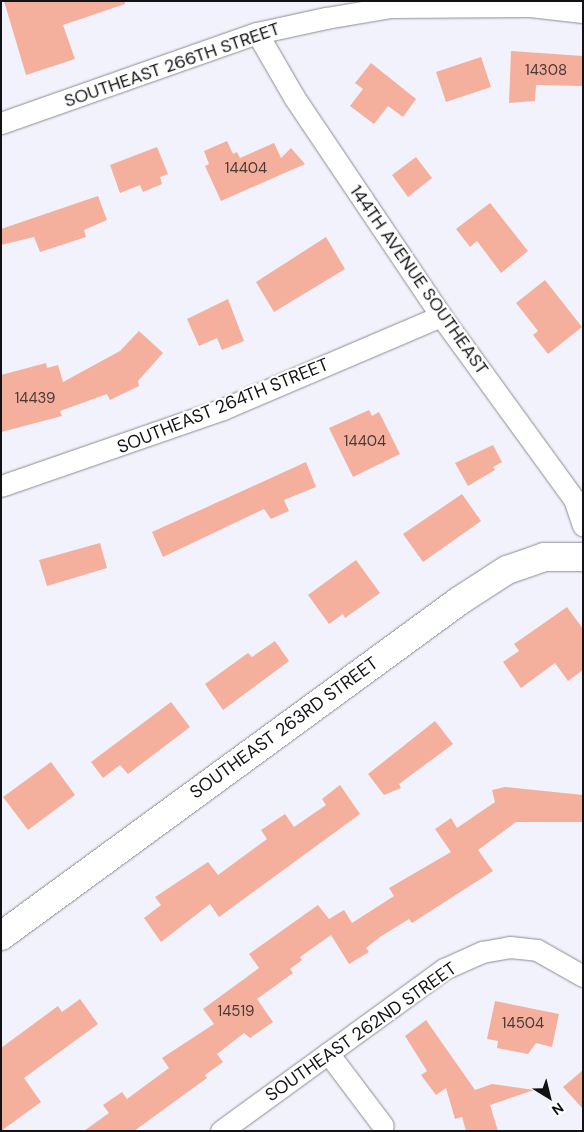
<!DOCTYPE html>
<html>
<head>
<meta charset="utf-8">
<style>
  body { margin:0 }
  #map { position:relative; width:584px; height:1132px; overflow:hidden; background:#f1f2fb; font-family:"DM Sans",sans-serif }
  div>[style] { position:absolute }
  .building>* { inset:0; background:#f4b09d }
  .roads { filter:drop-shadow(0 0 1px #8b8c94) drop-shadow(0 0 1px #8b8c94) }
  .street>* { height:21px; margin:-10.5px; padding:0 10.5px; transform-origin:10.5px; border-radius:10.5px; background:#fff }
  .secondary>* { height:28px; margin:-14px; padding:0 14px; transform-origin:14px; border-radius:14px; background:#fff }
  span { translate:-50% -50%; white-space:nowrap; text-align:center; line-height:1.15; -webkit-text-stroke:4.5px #fff; paint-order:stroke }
  .number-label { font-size:15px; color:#4a3a37 }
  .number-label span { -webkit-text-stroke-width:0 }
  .street-label { font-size:18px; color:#121215 }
  .frame { position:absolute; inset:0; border:2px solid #121215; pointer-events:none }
  .north { position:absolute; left:524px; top:1072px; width:50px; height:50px; -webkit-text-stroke:4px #fff; paint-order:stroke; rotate:144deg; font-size:14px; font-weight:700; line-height:20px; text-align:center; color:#121215 }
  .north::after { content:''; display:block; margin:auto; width:18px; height:22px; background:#121215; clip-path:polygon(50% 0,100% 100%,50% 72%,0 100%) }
</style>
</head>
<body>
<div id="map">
  <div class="building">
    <div style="clip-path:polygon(4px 1px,125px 1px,125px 4px,63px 25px,75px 59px,26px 75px)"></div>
    <div style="clip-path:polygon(511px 51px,583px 56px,583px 86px,536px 85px,535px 101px,509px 103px)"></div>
    <div style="clip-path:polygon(481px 57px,491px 87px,446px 102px,436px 72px)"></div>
    <div style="clip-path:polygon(371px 63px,416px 99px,403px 117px,388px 106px,374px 124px,350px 106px,363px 89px,355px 83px)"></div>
    <div style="clip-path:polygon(227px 141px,233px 154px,237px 152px,240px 158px,274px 143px,281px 158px,291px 148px,305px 164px,221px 201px,205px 166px,209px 164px,204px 151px)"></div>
    <div style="clip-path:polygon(157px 147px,168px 174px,160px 177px,162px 184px,143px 192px,140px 185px,120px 193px,110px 165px)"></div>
    <div style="clip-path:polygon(416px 157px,432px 178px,408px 197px,392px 175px)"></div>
    <div style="clip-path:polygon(98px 196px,107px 220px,84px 230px,86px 237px,40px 252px,34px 237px,1px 245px,1px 229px)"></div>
    <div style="clip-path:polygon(490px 203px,528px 251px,501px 273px,477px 241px,470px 247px,456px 229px)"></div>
    <div style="clip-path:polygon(326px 237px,345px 269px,274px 312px,256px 282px)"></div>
    <div style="clip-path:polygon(545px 280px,582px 327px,548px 354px,533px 335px,538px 331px,516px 303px)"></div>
    <div style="clip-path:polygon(228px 299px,244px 341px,222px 350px,217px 338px,199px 346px,187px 319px)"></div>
    <div style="clip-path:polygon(139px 331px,163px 353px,138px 381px,139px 386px,110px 400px,107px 394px,60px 411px,62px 416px,1px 432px,1px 375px,46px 363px,47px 368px,58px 365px,63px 382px,120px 351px)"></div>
    <div style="clip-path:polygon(369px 410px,372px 416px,379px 412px,400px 454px,353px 477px,329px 428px)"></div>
    <div style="clip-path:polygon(493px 445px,502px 462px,493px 467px,495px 470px,468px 486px,455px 463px)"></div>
    <div style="clip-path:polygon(306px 462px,316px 487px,284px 500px,289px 511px,271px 519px,264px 509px,163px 557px,152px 532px)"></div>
    <div style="clip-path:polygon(462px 494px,481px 521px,423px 562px,403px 534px)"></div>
    <div style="clip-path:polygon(100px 543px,107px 568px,47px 586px,39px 560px)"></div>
    <div style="clip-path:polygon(356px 560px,380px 593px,345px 618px,343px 614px,329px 624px,308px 595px)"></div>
    <div style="clip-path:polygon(567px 607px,583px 629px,583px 670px,568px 681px,555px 663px,521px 688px,503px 662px,519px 651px,514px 644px)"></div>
    <div style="clip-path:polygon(275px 641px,289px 661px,223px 710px,205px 684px,248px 653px,252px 657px)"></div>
    <div style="clip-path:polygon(171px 702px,190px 727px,128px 774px,120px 765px,103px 778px,91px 762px)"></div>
    <div style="clip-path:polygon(435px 721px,453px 744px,399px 784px,401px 788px,384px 795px,368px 774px)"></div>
    <div style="clip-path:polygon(51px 762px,75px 795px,28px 830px,3px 797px)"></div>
    <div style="clip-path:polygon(340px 785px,360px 814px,219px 917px,210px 904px,161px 942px,144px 918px,161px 905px,155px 897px,208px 862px,218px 875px,267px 839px,261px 830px,285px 814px,294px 827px,326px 805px,322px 799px)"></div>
    <div style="clip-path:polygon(505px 787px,583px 795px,583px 822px,516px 822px,478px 850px,493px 871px,412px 923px,409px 919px,380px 937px,366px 948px,369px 952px,349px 964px,331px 935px,300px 957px,302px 960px,290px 969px,293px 973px,257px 999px,273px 1022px,250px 1038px,244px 1033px,217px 1054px,223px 1062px,205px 1075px,207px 1078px,134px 1131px,84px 1131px,109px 1113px,103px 1105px,122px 1092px,127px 1099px,169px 1068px,162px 1058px,214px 1024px,203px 1009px,259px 968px,249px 954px,318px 905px,329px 919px,344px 910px,352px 923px,394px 896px,389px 888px,451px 852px,435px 829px,451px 818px,457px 828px,495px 802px,492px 790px)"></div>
    <div style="clip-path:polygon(80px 999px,98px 1024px,24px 1078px,41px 1102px,1px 1131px,1px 1048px,58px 1006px,62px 1012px)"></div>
    <div style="clip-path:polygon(495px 1001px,559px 1014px,552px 1047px,536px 1043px,528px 1054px,497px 1048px,498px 1041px,487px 1039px)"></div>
    <div style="clip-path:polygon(426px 1020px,475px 1090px,492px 1084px,534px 1090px,490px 1105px,498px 1131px,466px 1131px,462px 1117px,455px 1119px,446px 1088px,436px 1095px,421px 1075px,427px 1071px,405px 1036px)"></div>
    <div style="clip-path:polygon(583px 1070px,583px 1109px,563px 1087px)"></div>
  </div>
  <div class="roads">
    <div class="street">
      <div style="left:257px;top:33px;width:74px;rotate:60deg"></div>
      <div style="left:294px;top:97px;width:264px;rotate:56.1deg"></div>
      <div style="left:441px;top:316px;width:226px;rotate:54deg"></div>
      <div style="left:574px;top:499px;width:28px;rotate:71deg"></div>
      <div style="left:1px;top:123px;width:271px;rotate:-19.4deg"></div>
      <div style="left:257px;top:33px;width:71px;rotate:-12.3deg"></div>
      <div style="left:326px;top:18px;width:66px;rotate:-9.6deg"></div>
      <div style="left:391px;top:7px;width:139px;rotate:-0.4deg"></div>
      <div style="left:530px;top:6px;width:53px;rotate:6.5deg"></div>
      <div style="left:1px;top:486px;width:235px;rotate:-19.1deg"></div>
      <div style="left:223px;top:409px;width:237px;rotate:-23.1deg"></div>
      <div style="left:328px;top:1053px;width:91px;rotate:53deg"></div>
      <div style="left:221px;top:1131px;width:276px;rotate:-36deg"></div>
      <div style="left:444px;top:969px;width:42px;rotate:-24.1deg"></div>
      <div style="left:482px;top:952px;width:28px;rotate:-10deg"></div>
      <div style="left:510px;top:947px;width:27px;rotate:6deg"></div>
      <div style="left:537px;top:950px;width:53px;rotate:29.5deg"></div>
    </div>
    <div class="secondary">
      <div style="left:1px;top:936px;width:567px;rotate:-36.18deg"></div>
      <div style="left:459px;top:601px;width:57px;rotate:-32.9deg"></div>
      <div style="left:507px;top:570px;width:39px;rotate:-19deg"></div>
      <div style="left:544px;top:557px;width:39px"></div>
    </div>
  </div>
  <div class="number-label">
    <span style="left:546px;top:71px">14308</span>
    <span style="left:246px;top:169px">14404</span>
    <span style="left:35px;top:399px">14439</span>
    <span style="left:365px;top:442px">14404</span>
    <span style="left:236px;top:1012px">14519</span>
    <span style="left:523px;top:1024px">14504</span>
  </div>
  <div class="street-label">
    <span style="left:172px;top:65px;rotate:-19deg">SOUTHEAST 266TH STREET</span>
    <span style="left:419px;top:280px;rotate:55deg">144TH AVENUE SOUTHEAST</span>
    <span style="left:223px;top:406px;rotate:-22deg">SOUTHEAST 264TH STREET</span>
    <span style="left:284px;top:728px;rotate:-36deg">SOUTHEAST 263RD STREET</span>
    <span style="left:361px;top:1032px;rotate:-35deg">SOUTHEAST 262ND STREET</span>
  </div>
  <div class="frame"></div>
  <div class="north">N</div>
</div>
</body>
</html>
